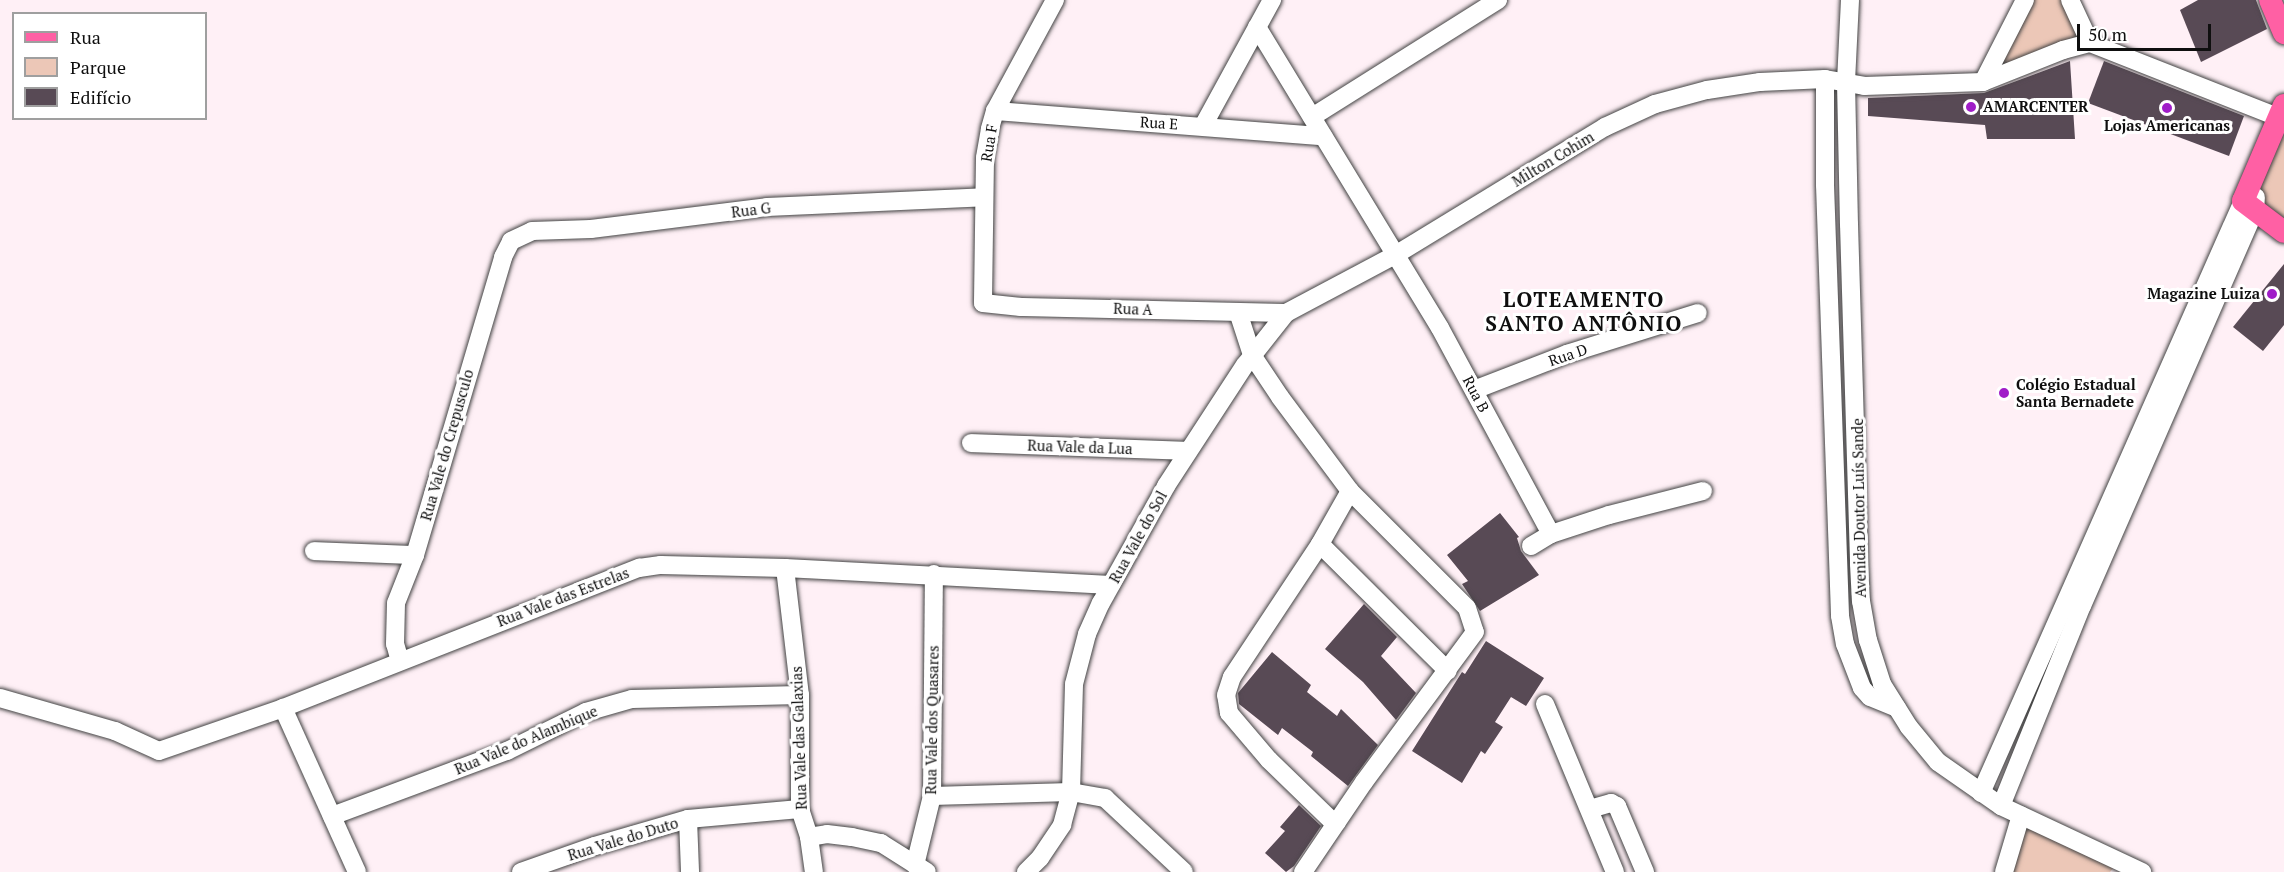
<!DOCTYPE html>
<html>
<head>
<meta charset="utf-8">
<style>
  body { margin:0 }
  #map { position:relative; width:2284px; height:872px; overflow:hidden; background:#fff0f6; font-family:"PT Serif",serif }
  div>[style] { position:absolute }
  .green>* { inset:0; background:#ecc7b7 }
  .building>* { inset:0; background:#584a55 }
  .roads { filter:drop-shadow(0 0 2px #424242) drop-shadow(0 0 2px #424242) }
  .minor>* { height:18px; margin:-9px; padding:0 9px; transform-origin:9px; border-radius:9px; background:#fff }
  .major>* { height:22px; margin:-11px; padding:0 11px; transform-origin:11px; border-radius:11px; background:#ff60a4 }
  .dots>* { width:16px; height:16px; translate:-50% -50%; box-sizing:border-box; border:3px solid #fff; border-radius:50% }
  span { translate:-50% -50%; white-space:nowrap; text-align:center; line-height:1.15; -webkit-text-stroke:6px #fff; paint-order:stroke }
  .poi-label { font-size:15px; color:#0f0f0f; font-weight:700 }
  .left { translate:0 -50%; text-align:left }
  .right { translate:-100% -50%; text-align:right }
  .street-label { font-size:15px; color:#0f0f0f }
  .district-label { font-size:21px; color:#0f0f0f; font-weight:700; letter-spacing:1.5px }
  .legend { position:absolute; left:12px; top:12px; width:195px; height:108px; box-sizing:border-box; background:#fff; border:2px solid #9f9f9f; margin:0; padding:8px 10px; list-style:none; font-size:18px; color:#0f0f0f }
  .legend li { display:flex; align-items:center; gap:12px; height:30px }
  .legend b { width:30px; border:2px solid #9f9f9f }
  .scale { position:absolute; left:2077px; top:24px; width:134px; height:27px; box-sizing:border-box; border:3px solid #0f0f0f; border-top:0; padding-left:8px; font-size:18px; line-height:21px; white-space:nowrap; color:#0f0f0f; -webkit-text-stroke:4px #fff; paint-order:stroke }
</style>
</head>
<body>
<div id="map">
  <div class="green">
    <div style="clip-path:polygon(2026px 0,2069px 0,2090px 43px,1983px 82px)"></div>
    <div style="clip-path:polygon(2284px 104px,2284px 232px,2256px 210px,2256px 174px)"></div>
    <div style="clip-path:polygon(2020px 820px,2117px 864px,2110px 872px,2004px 872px)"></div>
  </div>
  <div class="building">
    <div style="clip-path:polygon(2198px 0,2256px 0,2267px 29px,2201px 62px,2180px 10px)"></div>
    <div style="clip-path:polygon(2070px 61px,2075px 139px,1987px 139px,1985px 125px,1868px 116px,1868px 98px,1984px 93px)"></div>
    <div style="clip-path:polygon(2104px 61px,2244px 116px,2229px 156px,2088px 103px)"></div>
    <div style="clip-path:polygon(2284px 264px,2284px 325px,2263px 351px,2233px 327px)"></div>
    <div style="clip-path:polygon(1500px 513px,1519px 537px,1517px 538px,1521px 551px,1539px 575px,1480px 611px,1462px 584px,1468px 581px,1447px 555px)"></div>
    <div style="clip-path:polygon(1364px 604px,1397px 637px,1381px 656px,1416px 693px,1396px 720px,1363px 682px,1325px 649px)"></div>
    <div style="clip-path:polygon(1486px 641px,1544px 678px,1526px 706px,1511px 697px,1495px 722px,1503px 727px,1485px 754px,1481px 751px,1462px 783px,1412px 751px,1462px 672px,1465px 674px)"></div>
    <div style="clip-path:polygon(1272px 652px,1311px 685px,1307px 692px,1337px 716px,1341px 709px,1378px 745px,1348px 786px,1311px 756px,1313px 752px,1282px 728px,1278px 735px,1239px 704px,1238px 693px)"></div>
    <div style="clip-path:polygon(1299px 805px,1321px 826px,1294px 866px,1286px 872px,1265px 853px,1285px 831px,1280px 827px)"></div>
  </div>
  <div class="roads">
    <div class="minor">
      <div style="left:1055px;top:0;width:126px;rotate:118.4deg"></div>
      <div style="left:995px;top:111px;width:19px;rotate:106deg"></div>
      <div style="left:990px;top:129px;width:29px;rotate:100deg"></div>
      <div style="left:985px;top:158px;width:145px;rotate:90.8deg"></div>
      <div style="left:983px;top:303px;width:38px;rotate:6deg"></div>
      <div style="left:1021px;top:307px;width:265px;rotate:1.3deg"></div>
      <div style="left:1850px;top:0;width:82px;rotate:92.8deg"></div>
      <div style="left:1846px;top:82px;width:142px;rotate:88.8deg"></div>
      <div style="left:1849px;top:224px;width:340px;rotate:88.3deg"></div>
      <div style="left:1859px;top:564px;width:37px;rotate:87deg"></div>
      <div style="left:1861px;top:601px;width:40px;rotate:80deg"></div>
      <div style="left:1868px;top:640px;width:46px;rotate:72.3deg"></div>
      <div style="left:1882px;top:684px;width:51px;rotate:57.9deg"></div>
      <div style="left:1909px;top:727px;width:45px;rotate:50.4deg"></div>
      <div style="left:1938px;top:762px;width:77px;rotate:34.9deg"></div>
      <div style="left:2001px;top:806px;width:156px;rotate:25.1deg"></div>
      <div style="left:2070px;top:0;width:47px;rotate:65.1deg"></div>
      <div style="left:1257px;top:27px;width:352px;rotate:58.7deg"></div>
      <div style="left:1440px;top:328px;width:234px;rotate:61.7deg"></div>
      <div style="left:1825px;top:79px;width:106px;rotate:90deg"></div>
      <div style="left:1825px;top:185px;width:431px;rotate:88deg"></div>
      <div style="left:1840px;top:616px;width:28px;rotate:80deg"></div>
      <div style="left:1845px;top:644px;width:47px;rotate:68.9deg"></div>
      <div style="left:1862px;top:688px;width:12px;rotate:48deg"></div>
      <div style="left:1870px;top:697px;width:29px;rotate:22deg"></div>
      <div style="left:1983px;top:82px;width:92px;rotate:-62.9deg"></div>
      <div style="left:995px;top:111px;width:329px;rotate:4.4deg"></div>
      <div style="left:1312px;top:117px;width:220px;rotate:-32.2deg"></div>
      <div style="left:1203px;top:126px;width:144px;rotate:-61.3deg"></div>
      <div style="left:1238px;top:312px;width:45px;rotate:72deg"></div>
      <div style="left:1252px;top:355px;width:50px;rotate:56.3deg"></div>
      <div style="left:1280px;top:397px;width:117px;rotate:53.3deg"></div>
      <div style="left:1350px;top:491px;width:165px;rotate:45deg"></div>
      <div style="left:1467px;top:608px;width:25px;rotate:72deg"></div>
      <div style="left:1475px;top:632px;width:187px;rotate:126.5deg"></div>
      <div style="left:1364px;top:782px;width:109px;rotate:124.1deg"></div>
      <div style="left:1474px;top:390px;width:100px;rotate:-21.2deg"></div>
      <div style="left:1567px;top:354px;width:137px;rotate:-17.4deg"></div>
      <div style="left:971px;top:443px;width:217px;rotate:2.1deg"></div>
      <div style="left:1320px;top:544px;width:180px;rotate:44.8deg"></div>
      <div style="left:1531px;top:546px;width:23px;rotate:-31deg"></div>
      <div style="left:1551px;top:534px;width:61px;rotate:-18.1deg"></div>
      <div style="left:1609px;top:515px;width:97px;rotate:-14.3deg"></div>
      <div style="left:314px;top:551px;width:101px;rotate:2.3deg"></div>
      <div style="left:785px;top:568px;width:128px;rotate:83.3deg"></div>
      <div style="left:800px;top:695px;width:114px;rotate:90deg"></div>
      <div style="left:800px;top:809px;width:29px;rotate:72deg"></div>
      <div style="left:809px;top:837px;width:35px;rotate:82deg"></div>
      <div style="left:400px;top:661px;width:18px;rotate:-106deg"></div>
      <div style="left:395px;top:644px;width:41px;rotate:-88.6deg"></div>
      <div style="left:396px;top:603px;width:52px;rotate:-68.4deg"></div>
      <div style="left:415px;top:555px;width:311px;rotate:-73.5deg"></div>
      <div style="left:503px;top:257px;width:18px;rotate:-63deg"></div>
      <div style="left:511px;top:241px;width:23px;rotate:-25deg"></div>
      <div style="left:532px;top:231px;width:59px;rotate:-1.9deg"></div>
      <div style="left:591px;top:229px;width:177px;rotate:-7.1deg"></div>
      <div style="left:767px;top:207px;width:217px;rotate:-2.6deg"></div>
      <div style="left:0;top:698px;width:120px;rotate:16deg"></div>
      <div style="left:115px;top:731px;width:48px;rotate:24.4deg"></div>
      <div style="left:159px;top:751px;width:131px;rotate:-19.1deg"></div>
      <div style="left:283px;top:708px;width:383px;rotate:-21.5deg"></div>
      <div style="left:639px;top:568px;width:22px;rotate:-8deg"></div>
      <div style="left:661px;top:565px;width:124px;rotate:1.4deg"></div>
      <div style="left:785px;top:568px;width:326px;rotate:3deg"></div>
      <div style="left:1545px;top:704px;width:182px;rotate:67.4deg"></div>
      <div style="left:283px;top:708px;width:180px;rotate:65.7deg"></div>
      <div style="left:1981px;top:793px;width:647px;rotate:-66.13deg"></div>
      <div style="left:932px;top:796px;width:139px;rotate:-1.6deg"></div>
      <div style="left:1071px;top:792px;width:35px;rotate:10deg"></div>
      <div style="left:1105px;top:798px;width:108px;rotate:43.1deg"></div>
      <div style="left:2001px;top:806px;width:216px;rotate:-68deg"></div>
      <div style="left:2082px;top:606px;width:432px;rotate:-66.4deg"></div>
      <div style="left:2255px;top:210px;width:13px;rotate:-86deg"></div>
      <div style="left:1590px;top:809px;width:22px;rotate:-16deg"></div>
      <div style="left:1611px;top:803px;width:7px;rotate:27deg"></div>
      <div style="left:1617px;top:806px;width:72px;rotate:67deg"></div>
      <div style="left:332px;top:816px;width:187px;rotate:-20.4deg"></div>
      <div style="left:507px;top:751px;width:88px;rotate:-26.3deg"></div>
      <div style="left:586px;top:712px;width:48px;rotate:-15.8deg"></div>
      <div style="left:632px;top:699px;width:168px;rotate:-1.4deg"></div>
      <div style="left:688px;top:819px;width:53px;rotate:87.8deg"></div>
      <div style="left:1337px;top:822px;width:5px;rotate:-169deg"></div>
      <div style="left:1332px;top:821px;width:88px;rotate:-135.9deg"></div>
      <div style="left:1269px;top:760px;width:62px;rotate:-130.4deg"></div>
      <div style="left:1229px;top:713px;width:18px;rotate:-99deg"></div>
      <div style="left:1226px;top:695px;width:19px;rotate:-72deg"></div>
      <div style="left:1232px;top:677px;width:159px;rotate:-56.5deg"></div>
      <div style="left:1320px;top:544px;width:61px;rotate:-60.5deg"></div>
      <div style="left:809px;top:837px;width:18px;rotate:-9deg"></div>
      <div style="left:827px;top:834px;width:25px;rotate:7deg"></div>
      <div style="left:852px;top:837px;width:30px;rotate:12deg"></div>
      <div style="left:881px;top:843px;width:54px;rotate:32.2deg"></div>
      <div style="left:915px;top:865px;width:71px;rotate:-76.2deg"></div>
      <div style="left:932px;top:796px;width:222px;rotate:-89.5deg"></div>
      <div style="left:521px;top:872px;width:78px;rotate:-19.4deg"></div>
      <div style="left:595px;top:846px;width:97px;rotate:-16.2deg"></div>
      <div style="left:688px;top:819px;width:112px;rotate:-5.1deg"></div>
      <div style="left:1026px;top:872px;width:20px;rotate:-45deg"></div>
      <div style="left:1040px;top:858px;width:40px;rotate:-56deg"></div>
      <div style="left:1062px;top:825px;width:34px;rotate:-75deg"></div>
      <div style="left:1071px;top:792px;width:108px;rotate:-88.4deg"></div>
      <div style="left:1074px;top:684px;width:52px;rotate:-75.4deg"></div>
      <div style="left:1087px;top:634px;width:34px;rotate:-66deg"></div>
      <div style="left:1101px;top:603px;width:134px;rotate:-60.9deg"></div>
      <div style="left:1166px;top:486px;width:145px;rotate:-56.9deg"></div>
      <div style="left:1245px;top:365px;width:66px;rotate:-51.7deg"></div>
      <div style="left:1286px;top:313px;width:126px;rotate:-28deg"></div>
      <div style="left:1397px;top:254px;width:244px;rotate:-31.4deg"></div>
      <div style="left:1605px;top:127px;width:55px;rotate:-24.7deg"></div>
      <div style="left:1655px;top:104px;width:54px;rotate:-15.1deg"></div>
      <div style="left:1707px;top:90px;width:54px;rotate:-8.6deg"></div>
      <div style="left:1760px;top:82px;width:65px;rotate:-2.6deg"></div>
      <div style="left:1825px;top:79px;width:40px;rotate:10deg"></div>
      <div style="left:1864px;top:86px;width:119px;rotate:-1.9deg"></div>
      <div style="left:1983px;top:82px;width:86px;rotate:-21.8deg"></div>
      <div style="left:2063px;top:50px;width:28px;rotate:-15deg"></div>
      <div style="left:2090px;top:43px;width:202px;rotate:21.5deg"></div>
      <div style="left:2004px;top:872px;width:59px;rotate:-73.4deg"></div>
    </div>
    <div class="major">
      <div style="left:2270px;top:0;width:36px;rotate:67deg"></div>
      <div style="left:2284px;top:105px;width:104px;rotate:113.1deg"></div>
      <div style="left:2243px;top:201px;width:51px;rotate:37.1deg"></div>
    </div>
  </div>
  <div class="dots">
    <div style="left:1971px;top:107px;background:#a01dc8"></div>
    <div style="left:2167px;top:108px;background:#a01dc8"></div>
    <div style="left:2272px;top:294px;background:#a01dc8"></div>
    <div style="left:2004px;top:393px;background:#a01dc8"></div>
  </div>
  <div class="poi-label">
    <span class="left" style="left:1983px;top:107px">AMARCENTER</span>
    <span style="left:2167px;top:126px">Lojas Americanas</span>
    <span class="right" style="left:2260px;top:294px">Magazine Luiza</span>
    <span class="left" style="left:2016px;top:393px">Colégio Estadual<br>Santa Bernadete</span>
  </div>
  <div class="street-label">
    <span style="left:1159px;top:123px;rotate:3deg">Rua E</span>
    <span style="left:989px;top:143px;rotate:-81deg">Rua F</span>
    <span style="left:1553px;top:159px;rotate:-31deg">Milton Cohim</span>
    <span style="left:751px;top:210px;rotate:-7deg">Rua G</span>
    <span style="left:1133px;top:309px;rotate:2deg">Rua A</span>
    <span style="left:1568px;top:355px;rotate:-19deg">Rua D</span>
    <span style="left:1476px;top:394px;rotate:62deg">Rua B</span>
    <span style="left:447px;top:445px;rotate:-74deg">Rua Vale do Crepusculo</span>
    <span style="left:1080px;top:447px;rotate:2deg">Rua Vale da Lua</span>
    <span style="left:1859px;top:508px;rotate:-91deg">Avenida Doutor Luís Sande</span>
    <span style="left:1138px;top:537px;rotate:-61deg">Rua Vale do Sol</span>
    <span style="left:563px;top:597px;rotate:-21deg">Rua Vale das Estrelas</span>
    <span style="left:932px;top:720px;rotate:-89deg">Rua Vale dos Quasares</span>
    <span style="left:799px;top:738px;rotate:-92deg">Rua Vale das Galaxias</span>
    <span style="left:526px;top:740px;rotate:-23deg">Rua Vale do Alambique</span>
    <span style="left:623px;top:839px;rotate:-17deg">Rua Vale do Duto</span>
  </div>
  <div class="district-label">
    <span style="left:1584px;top:311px">LOTEAMENTO<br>SANTO ANTÔNIO</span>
  </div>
  <ul class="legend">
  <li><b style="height:8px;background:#ff60a4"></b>Rua</li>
  <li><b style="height:16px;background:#ecc7b7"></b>Parque</li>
  <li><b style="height:16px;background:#584a55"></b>Edifício</li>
  </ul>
  <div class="scale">50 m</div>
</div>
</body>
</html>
